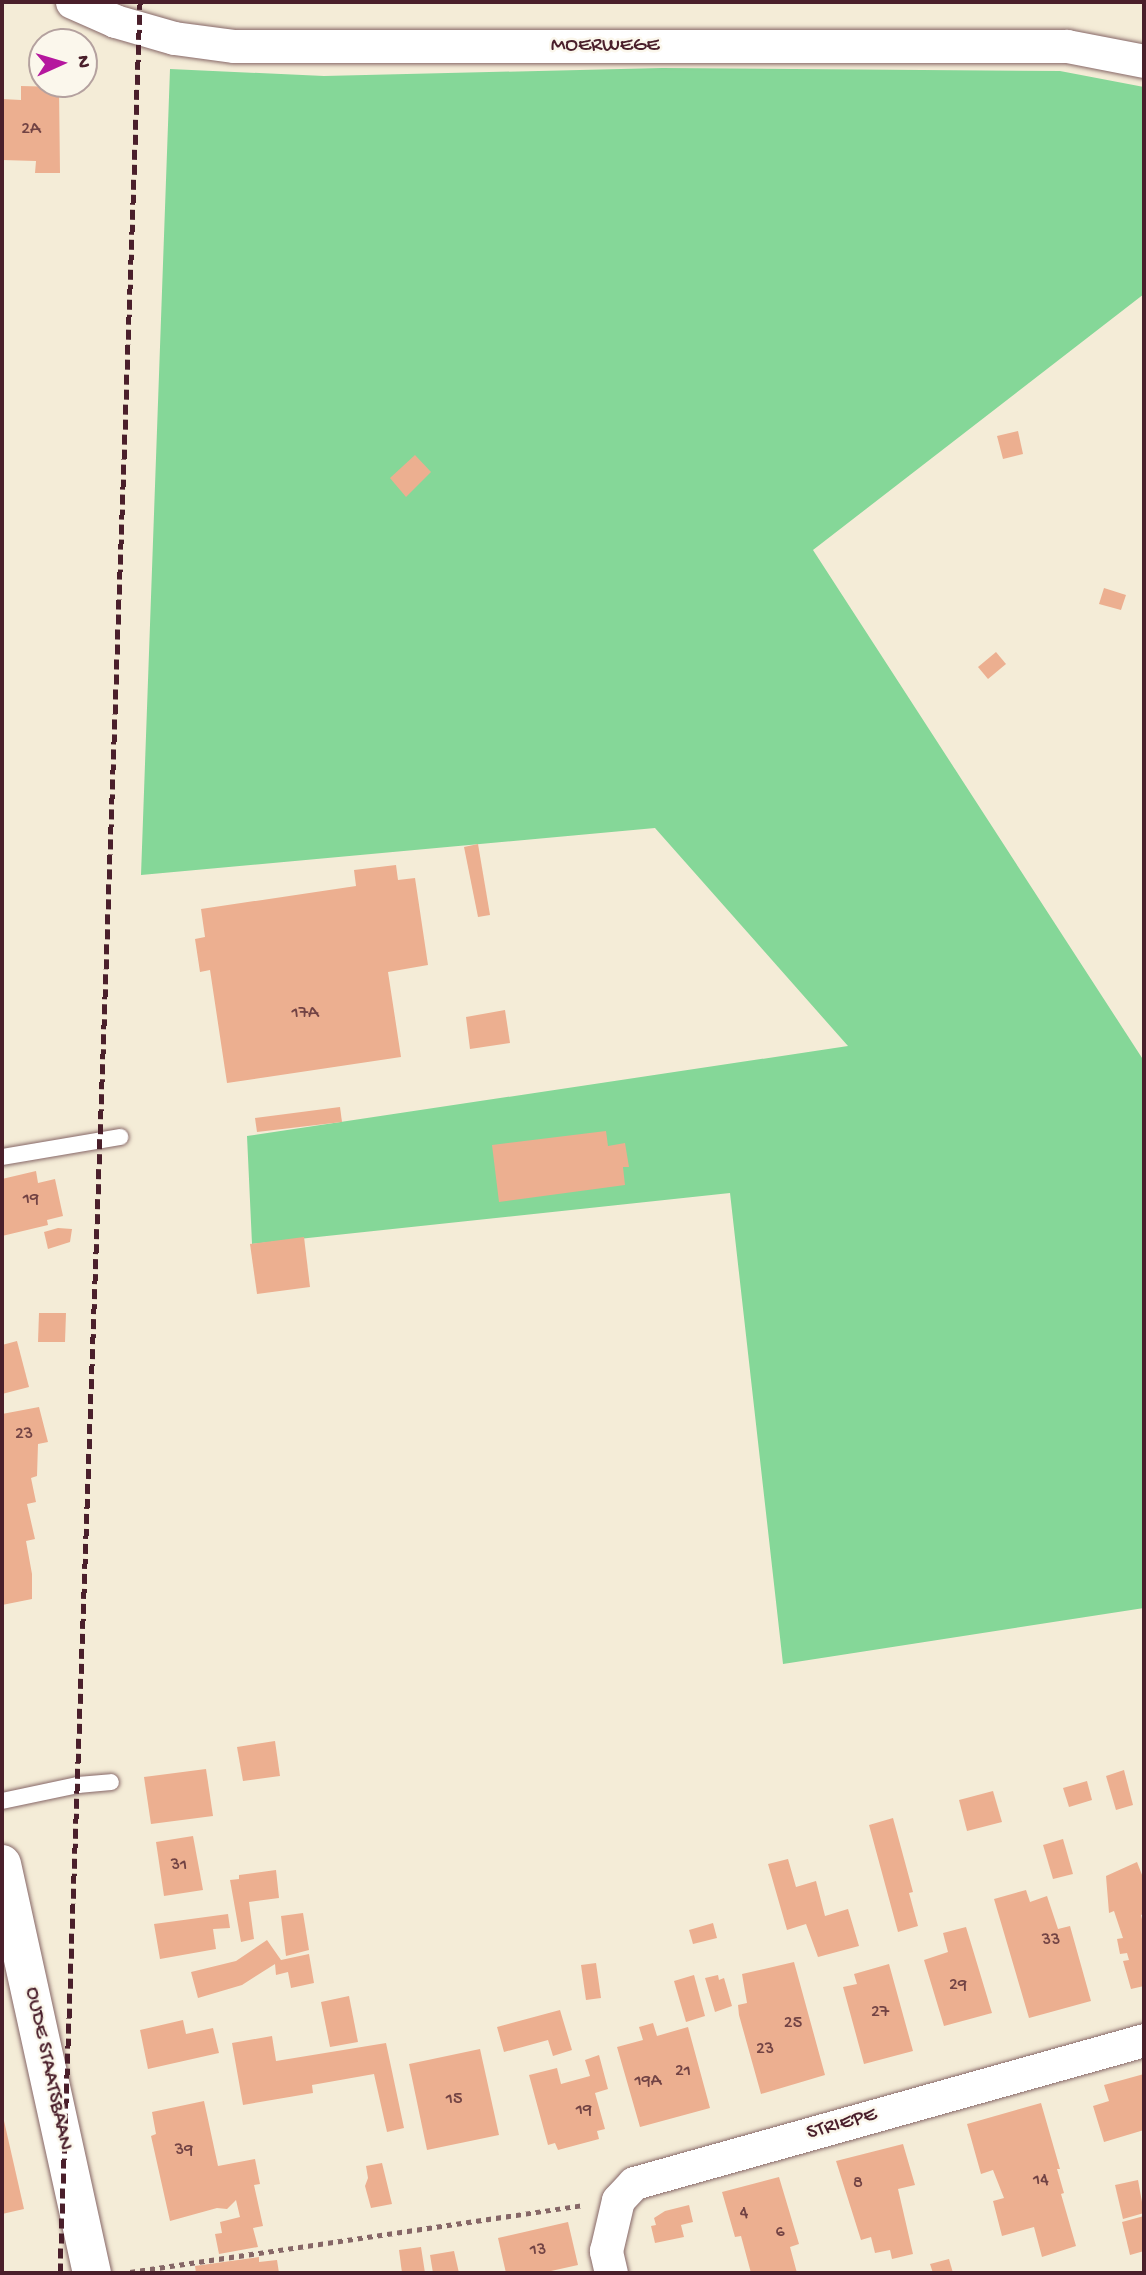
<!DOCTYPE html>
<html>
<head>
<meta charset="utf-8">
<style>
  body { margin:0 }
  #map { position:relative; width:1146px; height:2275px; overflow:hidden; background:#f4ecd7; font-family:"Gochi Hand",sans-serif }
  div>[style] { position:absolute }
  .green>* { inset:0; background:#85d798 }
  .building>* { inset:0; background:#ecaf90 }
  .path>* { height:4.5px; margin-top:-2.25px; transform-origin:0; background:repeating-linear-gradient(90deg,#866767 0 5px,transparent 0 10px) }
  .roads { filter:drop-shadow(0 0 2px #866767) drop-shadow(0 0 2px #866767) }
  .service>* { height:16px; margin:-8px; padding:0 8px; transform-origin:8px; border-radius:8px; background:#fff }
  .minor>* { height:33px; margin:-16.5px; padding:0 16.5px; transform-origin:16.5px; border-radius:16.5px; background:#fff }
  .tertiary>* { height:38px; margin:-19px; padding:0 19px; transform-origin:19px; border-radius:19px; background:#fff }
  .rail>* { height:5px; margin-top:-2.5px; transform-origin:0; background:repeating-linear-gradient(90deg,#4a1f2b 0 10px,transparent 0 15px) }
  span { translate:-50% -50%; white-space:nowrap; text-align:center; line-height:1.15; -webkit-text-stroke:5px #fbf7ec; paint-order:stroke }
  .number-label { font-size:18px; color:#724344 }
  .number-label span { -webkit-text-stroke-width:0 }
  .street-label { font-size:21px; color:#4a1f2b }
  .frame { position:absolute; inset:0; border:4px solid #4a1f2b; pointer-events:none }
  .north { position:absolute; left:28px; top:28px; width:70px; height:70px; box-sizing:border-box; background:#fbf7ec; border:2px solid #b4a19f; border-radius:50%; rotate:86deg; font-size:19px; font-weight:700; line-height:28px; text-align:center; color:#4a1f2b }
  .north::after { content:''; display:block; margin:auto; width:24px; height:32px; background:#b5179e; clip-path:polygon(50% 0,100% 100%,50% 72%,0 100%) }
</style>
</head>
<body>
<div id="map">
  <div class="green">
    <div style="clip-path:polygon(662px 68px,1060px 71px,1144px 87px,1144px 294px,813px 550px,1144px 1061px,1144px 1608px,783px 1664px,730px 1193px,252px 1244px,247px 1136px,848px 1046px,655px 828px,141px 875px,170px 69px,324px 76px)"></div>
  </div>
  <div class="building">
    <div style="clip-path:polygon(21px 86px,59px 87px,60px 173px,35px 173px,36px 161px,2px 160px,2px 99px,21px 100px)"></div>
    <div style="clip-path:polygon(1018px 431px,1023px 454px,1003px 459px,997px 436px)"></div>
    <div style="clip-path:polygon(415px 455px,431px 472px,406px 497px,390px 478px)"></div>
    <div style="clip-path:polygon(1104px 588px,1126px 595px,1121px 610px,1099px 604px)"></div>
    <div style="clip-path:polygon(996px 652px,1006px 664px,988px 679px,978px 667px)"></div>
    <div style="clip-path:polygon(478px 844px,490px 915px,478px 917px,464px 847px)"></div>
    <div style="clip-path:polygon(396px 865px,398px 880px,415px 878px,428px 965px,388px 972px,401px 1057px,227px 1083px,210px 970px,200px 972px,195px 939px,205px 937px,201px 909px,356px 886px,354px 870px)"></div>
    <div style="clip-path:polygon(505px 1010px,510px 1043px,470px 1049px,466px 1017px)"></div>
    <div style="clip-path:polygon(340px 1107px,342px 1122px,257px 1132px,255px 1118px)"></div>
    <div style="clip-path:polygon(606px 1131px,608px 1146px,625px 1143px,629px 1167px,623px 1167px,625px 1185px,499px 1202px,492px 1145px)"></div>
    <div style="clip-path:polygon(36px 1171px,38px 1183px,55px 1179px,63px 1216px,47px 1220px,48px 1225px,2px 1236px,2px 1179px)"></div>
    <div style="clip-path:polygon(58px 1228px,72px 1229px,70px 1242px,48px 1249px,44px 1232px)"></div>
    <div style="clip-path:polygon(304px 1237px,310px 1287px,257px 1294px,250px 1244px)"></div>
    <div style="clip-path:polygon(39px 1313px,66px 1313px,65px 1342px,38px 1342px)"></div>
    <div style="clip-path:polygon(17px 1341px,29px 1387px,2px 1394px,2px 1345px)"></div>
    <div style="clip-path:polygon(39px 1407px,48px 1442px,38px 1444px,37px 1476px,31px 1478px,36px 1502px,27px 1504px,35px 1539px,26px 1541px,32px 1574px,32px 1599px,2px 1605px,2px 1414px)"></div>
    <div style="clip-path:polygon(275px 1741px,280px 1776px,243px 1781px,237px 1747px)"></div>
    <div style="clip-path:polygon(206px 1769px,213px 1816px,151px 1824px,144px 1777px)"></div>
    <div style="clip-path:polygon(1124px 1770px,1133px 1805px,1116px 1810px,1106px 1776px)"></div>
    <div style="clip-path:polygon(1087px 1781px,1092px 1800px,1069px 1807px,1063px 1788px)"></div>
    <div style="clip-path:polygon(993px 1791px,1002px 1822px,967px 1831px,959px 1800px)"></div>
    <div style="clip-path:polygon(893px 1818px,913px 1892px,909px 1893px,918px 1926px,898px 1932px,869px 1825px)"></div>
    <div style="clip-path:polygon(193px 1836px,203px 1890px,164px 1896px,156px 1842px)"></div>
    <div style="clip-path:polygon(1063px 1839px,1073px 1874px,1053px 1879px,1043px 1845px)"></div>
    <div style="clip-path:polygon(788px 1859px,796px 1887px,816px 1881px,825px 1916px,848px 1909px,859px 1946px,818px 1957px,806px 1924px,787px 1930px,768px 1864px)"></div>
    <div style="clip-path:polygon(1137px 1862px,1144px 1880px,1144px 1914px,1141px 1915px,1144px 1927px,1144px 1986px,1131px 1989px,1123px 1961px,1129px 1960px,1127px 1953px,1120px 1954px,1117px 1939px,1123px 1938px,1114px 1911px,1109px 1913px,1106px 1876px)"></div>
    <div style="clip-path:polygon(276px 1870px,279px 1898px,249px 1902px,254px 1939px,241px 1942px,230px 1880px,239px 1879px,239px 1875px)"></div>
    <div style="clip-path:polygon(1026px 1890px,1030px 1902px,1047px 1896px,1058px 1929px,1070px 1926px,1091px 2001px,1029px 2018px,994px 1899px)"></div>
    <div style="clip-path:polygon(303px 1913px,309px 1950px,286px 1956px,281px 1916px)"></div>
    <div style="clip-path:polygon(228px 1914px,230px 1928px,213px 1929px,216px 1949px,160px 1959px,154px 1924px)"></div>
    <div style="clip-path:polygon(713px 1923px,717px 1938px,693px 1944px,689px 1930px)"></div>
    <div style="clip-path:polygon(966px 1927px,992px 2013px,944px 2026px,924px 1960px,948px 1952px,943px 1933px)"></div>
    <div style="clip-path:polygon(267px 1940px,281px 1960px,309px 1954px,314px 1983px,291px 1988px,288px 1972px,276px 1975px,275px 1964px,242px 1985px,198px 1998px,191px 1972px,236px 1961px)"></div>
    <div style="clip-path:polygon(794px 1962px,825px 2075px,761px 2094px,739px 2015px,738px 2005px,747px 2003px,742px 1974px)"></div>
    <div style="clip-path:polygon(596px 1963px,601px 1998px,586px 2000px,581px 1965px)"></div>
    <div style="clip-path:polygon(889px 1964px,913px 2051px,864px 2064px,843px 1987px,857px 1984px,854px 1974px)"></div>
    <div style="clip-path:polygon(694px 1975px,705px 2016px,686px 2022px,674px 1981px)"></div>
    <div style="clip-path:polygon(718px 1975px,719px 1980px,724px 1978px,732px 2006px,715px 2012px,705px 1978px)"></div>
    <div style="clip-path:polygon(349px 1996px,358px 2042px,330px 2047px,321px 2002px)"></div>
    <div style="clip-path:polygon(560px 2010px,572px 2050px,553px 2056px,548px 2040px,504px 2052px,497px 2027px)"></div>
    <div style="clip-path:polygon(183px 2020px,186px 2034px,213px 2028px,219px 2053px,148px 2069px,140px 2030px)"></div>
    <div style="clip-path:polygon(653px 2023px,657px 2036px,688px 2027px,710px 2108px,640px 2127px,617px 2047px,643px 2040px,639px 2027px)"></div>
    <div style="clip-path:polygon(272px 2036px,276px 2061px,386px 2043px,404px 2128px,387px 2132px,374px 2074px,312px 2085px,313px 2093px,243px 2105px,232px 2043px)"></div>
    <div style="clip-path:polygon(480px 2049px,499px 2135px,427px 2150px,409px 2064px)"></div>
    <div style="clip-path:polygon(599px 2055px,608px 2089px,595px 2093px,605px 2129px,597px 2131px,599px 2139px,558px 2150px,555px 2143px,548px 2145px,529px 2075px,557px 2068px,561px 2084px,590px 2076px,585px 2060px)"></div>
    <div style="clip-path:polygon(1144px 2074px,1144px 2130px,1104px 2142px,1093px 2106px,1109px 2101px,1104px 2085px)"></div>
    <div style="clip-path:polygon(204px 2101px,218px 2166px,255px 2159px,260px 2184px,254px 2185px,263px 2226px,253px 2228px,258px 2247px,219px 2254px,215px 2234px,222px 2233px,220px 2222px,240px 2217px,236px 2200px,227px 2209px,217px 2208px,170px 2221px,151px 2136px,156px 2134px,152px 2112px)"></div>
    <div style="clip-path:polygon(1041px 2103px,1060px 2169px,1057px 2169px,1064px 2193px,1061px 2194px,1076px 2246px,1042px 2257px,1034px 2227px,1002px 2236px,993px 2201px,1004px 2198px,993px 2170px,981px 2174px,967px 2124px)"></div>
    <div style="clip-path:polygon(2px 2112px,24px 2209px,2px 2214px)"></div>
    <div style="clip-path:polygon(903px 2144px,915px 2185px,898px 2189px,913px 2254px,892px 2259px,890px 2250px,875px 2253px,871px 2237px,861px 2240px,836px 2161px)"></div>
    <div style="clip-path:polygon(382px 2163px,392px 2204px,371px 2208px,365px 2186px,368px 2178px,366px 2166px)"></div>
    <div style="clip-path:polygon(779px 2177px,799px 2244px,790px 2247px,797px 2273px,751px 2273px,741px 2236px,735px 2237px,722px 2192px)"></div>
    <div style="clip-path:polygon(1138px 2180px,1144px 2213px,1123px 2219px,1115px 2185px)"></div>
    <div style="clip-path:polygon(689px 2205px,693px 2222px,681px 2225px,684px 2237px,655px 2243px,651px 2226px,656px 2225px,654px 2218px,665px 2211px)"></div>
    <div style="clip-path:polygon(1144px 2216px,1144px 2251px,1130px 2255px,1122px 2222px)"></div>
    <div style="clip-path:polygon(568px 2222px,578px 2265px,542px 2273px,506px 2273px,498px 2238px)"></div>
    <div style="clip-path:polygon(421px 2247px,425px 2273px,402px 2273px,399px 2250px)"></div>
    <div style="clip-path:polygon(454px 2251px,459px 2273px,433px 2273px,430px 2255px)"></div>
    <div style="clip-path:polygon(259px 2257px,259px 2262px,277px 2260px,279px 2273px,196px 2273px,195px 2266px)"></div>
    <div style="clip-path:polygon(949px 2259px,953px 2273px,933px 2273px,930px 2264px)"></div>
  </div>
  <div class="path">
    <div style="left:130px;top:2272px;width:456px;rotate:-8.4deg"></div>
  </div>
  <div class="roads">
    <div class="service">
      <div style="left:2px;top:1157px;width:120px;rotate:-9.6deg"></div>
      <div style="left:2px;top:1801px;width:78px;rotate:-11.9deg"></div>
      <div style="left:78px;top:1785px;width:33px;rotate:-5deg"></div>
    </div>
    <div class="minor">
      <div style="left:72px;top:2px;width:47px;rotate:23.8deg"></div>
      <div style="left:115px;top:21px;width:61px;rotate:16.1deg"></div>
      <div style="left:174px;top:38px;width:61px;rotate:7.6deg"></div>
      <div style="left:234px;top:46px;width:833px"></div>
      <div style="left:1067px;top:46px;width:78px;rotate:11deg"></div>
      <div style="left:611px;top:2273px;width:23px;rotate:-103deg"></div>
      <div style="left:606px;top:2251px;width:52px;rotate:-76.8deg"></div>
      <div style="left:618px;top:2200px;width:23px;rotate:-47deg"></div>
      <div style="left:634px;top:2183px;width:530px;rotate:-15.66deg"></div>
    </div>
    <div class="tertiary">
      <div style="left:2px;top:1864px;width:419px;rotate:77.6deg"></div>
    </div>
  </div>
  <div class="rail">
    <div style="left:60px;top:2273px;width:2272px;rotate:-87.98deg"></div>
  </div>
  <div class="number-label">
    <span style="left:31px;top:130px">2A</span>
    <span style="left:305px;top:1014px">17A</span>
    <span style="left:31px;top:1200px">19</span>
    <span style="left:24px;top:1435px">23</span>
    <span style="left:179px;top:1866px">31</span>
    <span style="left:1051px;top:1941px">33</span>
    <span style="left:958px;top:1986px">29</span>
    <span style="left:880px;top:2013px">27</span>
    <span style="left:793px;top:2024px">25</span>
    <span style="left:765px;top:2050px">23</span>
    <span style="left:683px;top:2072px">21</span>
    <span style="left:648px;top:2082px">19A</span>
    <span style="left:454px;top:2100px">15</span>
    <span style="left:584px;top:2111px">19</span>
    <span style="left:184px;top:2151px">39</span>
    <span style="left:1041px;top:2181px">14</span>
    <span style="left:858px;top:2184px">8</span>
    <span style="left:744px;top:2214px">4</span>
    <span style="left:780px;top:2233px">6</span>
    <span style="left:538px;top:2251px">13</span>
  </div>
  <div class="street-label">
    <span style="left:605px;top:47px">MOERWEGE</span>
    <span style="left:47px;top:2069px;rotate:78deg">OUDE STAATSBAAN</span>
    <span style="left:842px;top:2125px;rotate:-16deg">STRIEPE</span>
  </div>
  <div class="frame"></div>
  <div class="north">N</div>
</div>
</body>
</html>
